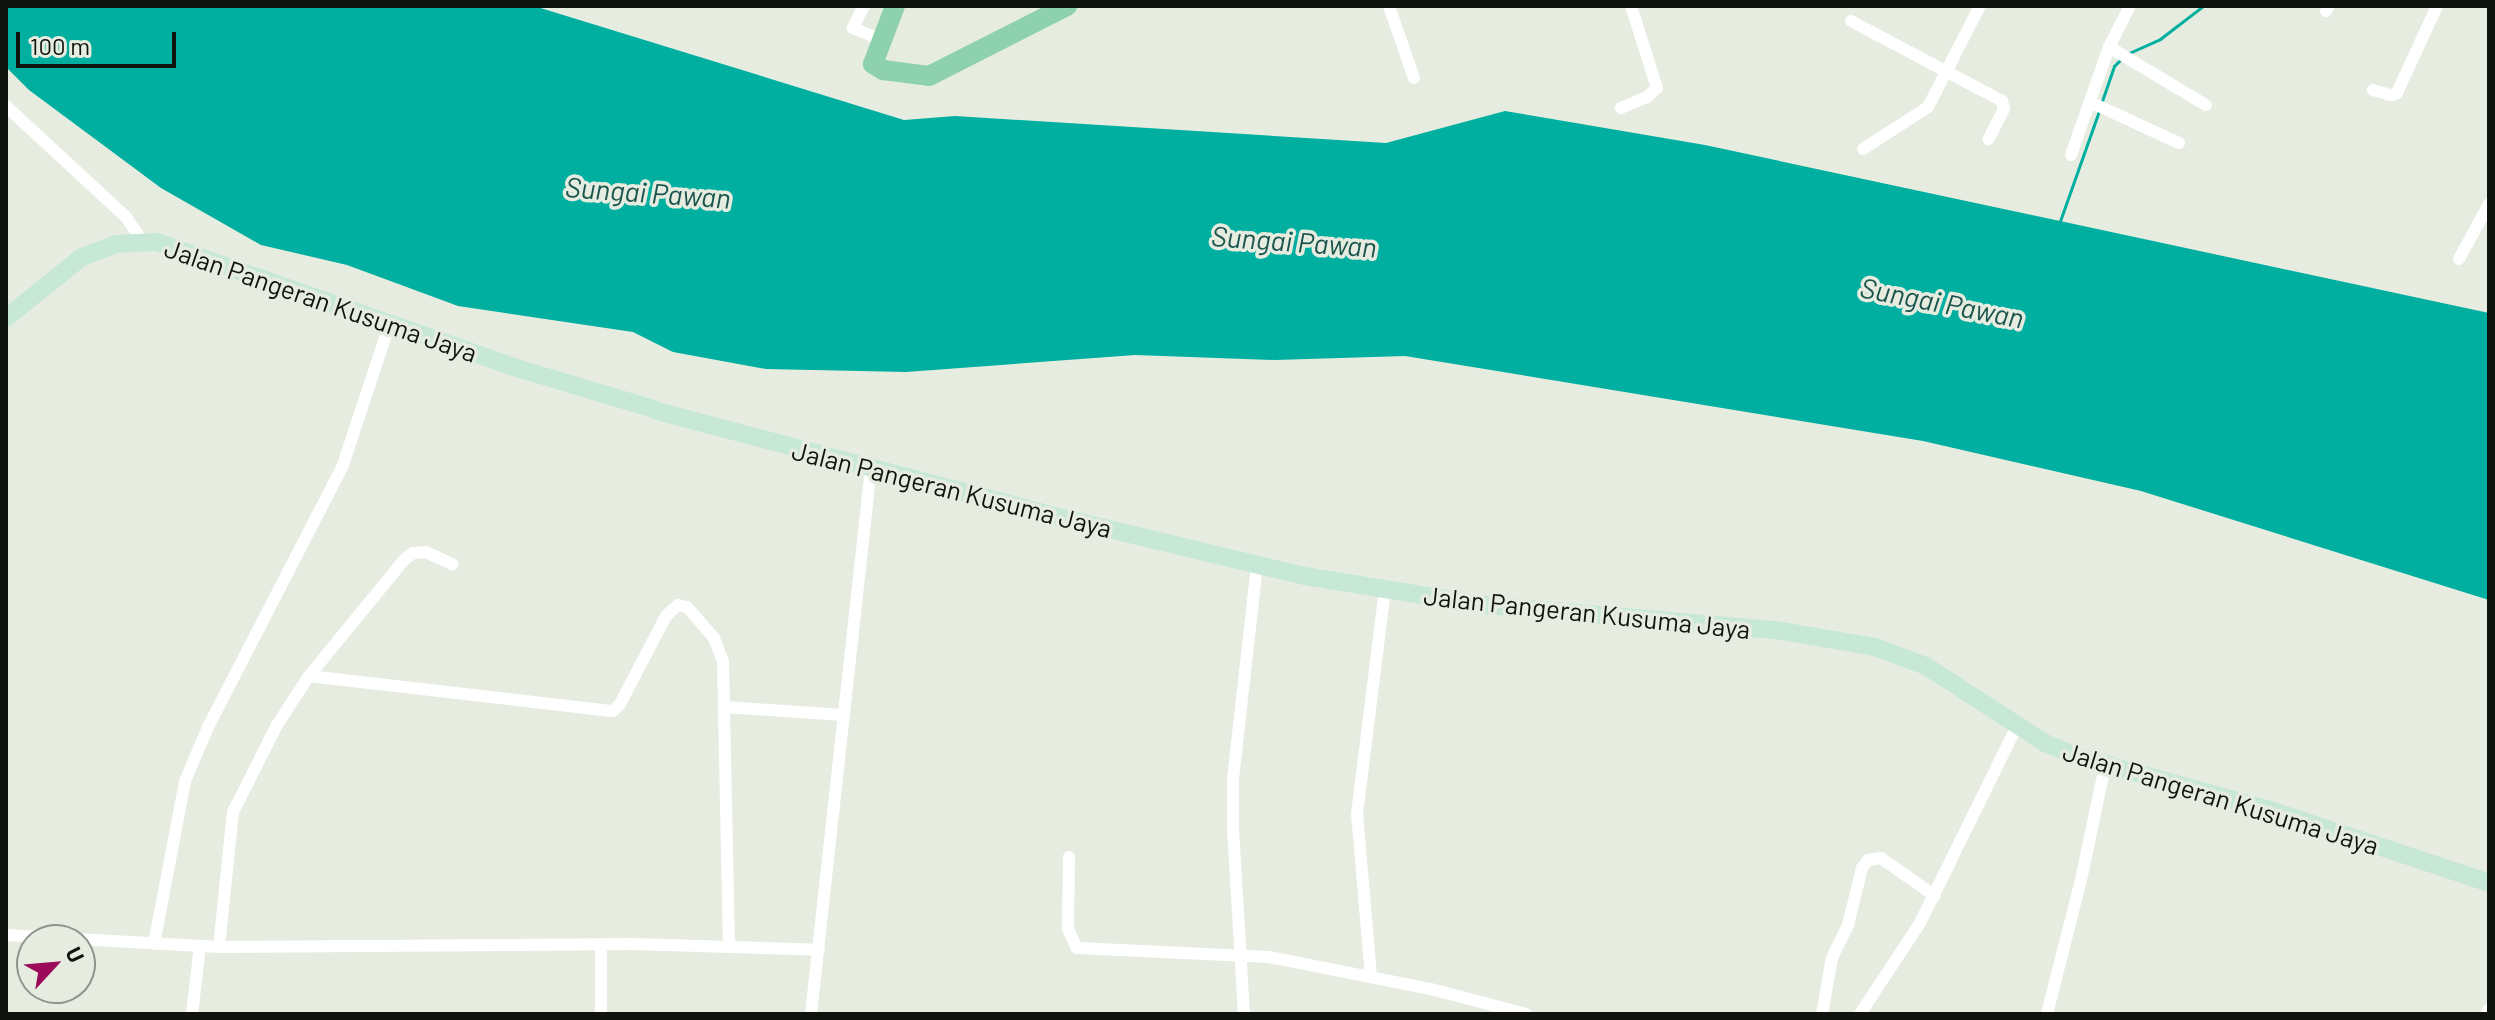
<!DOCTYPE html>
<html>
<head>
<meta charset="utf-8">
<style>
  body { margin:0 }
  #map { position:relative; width:2495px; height:1020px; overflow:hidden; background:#e6ede0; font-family:Barlow,sans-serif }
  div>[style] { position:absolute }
  .water>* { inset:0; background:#00afa0 }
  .stream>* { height:3px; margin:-1.5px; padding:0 1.5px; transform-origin:1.5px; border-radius:1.5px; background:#00afa0 }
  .street>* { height:12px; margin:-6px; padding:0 6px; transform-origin:6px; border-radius:6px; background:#fff }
  .secondary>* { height:18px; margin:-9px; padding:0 9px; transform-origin:9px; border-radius:9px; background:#c7e8d6 }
  .primary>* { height:20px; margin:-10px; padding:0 10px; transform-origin:10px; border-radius:10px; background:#8ed1ae }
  span { translate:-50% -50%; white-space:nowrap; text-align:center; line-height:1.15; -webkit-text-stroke:7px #e6ede0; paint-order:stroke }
  .street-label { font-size:26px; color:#10120e }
  .water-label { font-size:28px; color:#1b554e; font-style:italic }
  .frame { position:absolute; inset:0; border:8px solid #10120e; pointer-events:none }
  .north { position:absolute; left:16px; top:924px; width:80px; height:80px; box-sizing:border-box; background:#e6ede0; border:2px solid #90958c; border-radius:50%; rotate:64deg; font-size:22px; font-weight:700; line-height:32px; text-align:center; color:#10120e }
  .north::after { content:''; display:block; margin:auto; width:28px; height:36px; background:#9b0b5a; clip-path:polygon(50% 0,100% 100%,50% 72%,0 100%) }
  .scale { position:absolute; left:16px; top:32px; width:160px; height:36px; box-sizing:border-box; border:4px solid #10120e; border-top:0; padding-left:10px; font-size:24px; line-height:28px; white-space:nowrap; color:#10120e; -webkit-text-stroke:6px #e6ede0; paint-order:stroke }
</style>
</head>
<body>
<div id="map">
  <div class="water">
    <div style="clip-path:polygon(6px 6px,534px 6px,904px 120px,955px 116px,1386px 143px,1505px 111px,1705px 145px,2489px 313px,2489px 600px,2141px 491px,1923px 441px,1405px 356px,1275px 360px,1135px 355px,906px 372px,766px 369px,673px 352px,633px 332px,458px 306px,347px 265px,261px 245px,161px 188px,29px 90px,6px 67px)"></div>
  </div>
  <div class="stream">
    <div style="left:2129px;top:53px;width:34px;rotate:-24deg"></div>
    <div style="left:2160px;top:39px;width:54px;rotate:-37.5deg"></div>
    <div style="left:2101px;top:104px;width:40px;rotate:-71.1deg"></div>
    <div style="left:2114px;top:66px;width:8px;rotate:-45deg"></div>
    <div style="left:2060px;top:221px;width:117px;rotate:-70.5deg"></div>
  </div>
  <div class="street">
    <div style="left:864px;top:6px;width:25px;rotate:117deg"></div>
    <div style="left:853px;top:28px;width:30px;rotate:23deg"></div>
    <div style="left:1389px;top:6px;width:76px;rotate:70.9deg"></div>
    <div style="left:2326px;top:11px;width:6px;rotate:-59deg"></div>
    <div style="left:1851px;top:21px;width:171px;rotate:27.9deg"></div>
    <div style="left:2002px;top:101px;width:8px;rotate:76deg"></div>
    <div style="left:2004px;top:109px;width:34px;rotate:117deg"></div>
    <div style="left:2109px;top:47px;width:113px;rotate:30.9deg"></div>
    <div style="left:2373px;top:90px;width:19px;rotate:16deg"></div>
    <div style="left:2391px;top:95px;width:6px;rotate:-18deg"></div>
    <div style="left:2397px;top:93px;width:96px;rotate:-65.3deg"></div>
    <div style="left:2090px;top:102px;width:98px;rotate:24.7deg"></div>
    <div style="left:6px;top:106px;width:163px;rotate:42.8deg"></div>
    <div style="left:126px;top:217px;width:29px;rotate:56deg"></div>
    <div style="left:1621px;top:108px;width:28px;rotate:-23deg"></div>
    <div style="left:1647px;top:97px;width:13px;rotate:-42deg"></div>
    <div style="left:1657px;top:88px;width:86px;rotate:-107.6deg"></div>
    <div style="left:1863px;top:149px;width:77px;rotate:-32.9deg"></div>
    <div style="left:1928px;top:107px;width:114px;rotate:-62.8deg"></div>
    <div style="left:2071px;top:155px;width:114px;rotate:-70.6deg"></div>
    <div style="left:2109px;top:47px;width:46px;rotate:-62.9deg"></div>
    <div style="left:2459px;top:259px;width:63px;rotate:-61.4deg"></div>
    <div style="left:309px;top:676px;width:306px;rotate:6.6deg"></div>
    <div style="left:613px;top:711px;width:10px;rotate:-45deg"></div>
    <div style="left:620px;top:704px;width:99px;rotate:-62.4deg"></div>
    <div style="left:666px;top:616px;width:16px;rotate:-43deg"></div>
    <div style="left:678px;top:605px;width:9px;rotate:13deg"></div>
    <div style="left:687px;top:607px;width:41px;rotate:48.9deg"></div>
    <div style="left:714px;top:638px;width:25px;rotate:69deg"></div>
    <div style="left:723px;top:661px;width:285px;rotate:88.8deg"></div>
    <div style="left:724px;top:707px;width:120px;rotate:3.8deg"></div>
    <div style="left:1069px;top:857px;width:72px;rotate:90.8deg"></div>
    <div style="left:1068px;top:929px;width:21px;rotate:65deg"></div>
    <div style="left:1077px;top:948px;width:192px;rotate:2.7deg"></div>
    <div style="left:1269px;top:957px;width:169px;rotate:11.2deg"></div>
    <div style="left:1435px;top:990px;width:94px;rotate:14.8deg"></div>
    <div style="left:6px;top:935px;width:213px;rotate:3.2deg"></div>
    <div style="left:219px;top:947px;width:414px;rotate:-0.4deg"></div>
    <div style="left:633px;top:944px;width:186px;rotate:1.8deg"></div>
    <div style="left:154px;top:944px;width:166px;rotate:-79.2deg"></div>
    <div style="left:185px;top:781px;width:59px;rotate:-66.9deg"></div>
    <div style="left:208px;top:727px;width:295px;rotate:-62.7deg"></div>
    <div style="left:343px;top:465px;width:150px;rotate:-71.7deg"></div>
    <div style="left:219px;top:947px;width:136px;rotate:-84.1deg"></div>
    <div style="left:233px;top:812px;width:97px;rotate:-63.2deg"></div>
    <div style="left:277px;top:725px;width:59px;rotate:-56.9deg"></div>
    <div style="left:309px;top:676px;width:150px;rotate:-50.7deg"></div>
    <div style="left:404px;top:560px;width:11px;rotate:-38deg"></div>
    <div style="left:413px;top:553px;width:13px;rotate:-4deg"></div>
    <div style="left:426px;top:552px;width:29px;rotate:25deg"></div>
    <div style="left:1371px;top:977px;width:164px;rotate:-94.9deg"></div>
    <div style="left:1357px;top:814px;width:226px;rotate:-82.9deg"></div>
    <div style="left:192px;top:1014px;width:68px;rotate:-83.3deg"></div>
    <div style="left:601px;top:1014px;width:69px;rotate:-90deg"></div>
    <div style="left:811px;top:1014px;width:549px;rotate:-83.73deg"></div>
    <div style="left:1244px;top:1014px;width:184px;rotate:-93.4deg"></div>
    <div style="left:1233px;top:830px;width:51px;rotate:-90deg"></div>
    <div style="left:1233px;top:779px;width:215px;rotate:-83.6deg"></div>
    <div style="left:1822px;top:1014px;width:57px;rotate:-79.9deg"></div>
    <div style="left:1832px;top:958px;width:37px;rotate:-64deg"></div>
    <div style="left:1848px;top:925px;width:59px;rotate:-76.2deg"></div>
    <div style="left:1862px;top:868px;width:10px;rotate:-53deg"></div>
    <div style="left:1868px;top:860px;width:13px;rotate:-9deg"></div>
    <div style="left:1881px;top:858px;width:66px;rotate:35.1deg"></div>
    <div style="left:1860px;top:1014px;width:109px;rotate:-56.6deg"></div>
    <div style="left:1920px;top:923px;width:220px;rotate:-63.8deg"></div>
    <div style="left:2047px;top:1014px;width:138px;rotate:-75.8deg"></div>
    <div style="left:2081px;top:880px;width:116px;rotate:-78.1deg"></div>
    <div style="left:2486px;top:1014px;width:6px;rotate:-59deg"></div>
  </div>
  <div class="secondary">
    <div style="left:6px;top:318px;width:97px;rotate:-38.8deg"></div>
    <div style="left:82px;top:257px;width:36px;rotate:-21deg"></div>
    <div style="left:116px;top:244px;width:41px;rotate:-2.8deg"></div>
    <div style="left:157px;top:242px;width:385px;rotate:19.3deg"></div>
    <div style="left:520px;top:369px;width:139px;rotate:16.7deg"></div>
    <div style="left:657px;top:411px;width:416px;rotate:14.8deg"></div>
    <div style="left:1059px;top:517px;width:253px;rotate:13.5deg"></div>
    <div style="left:1305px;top:576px;width:173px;rotate:9.3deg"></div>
    <div style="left:1476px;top:604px;width:301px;rotate:5deg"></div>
    <div style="left:1776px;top:630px;width:100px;rotate:9.7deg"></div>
    <div style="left:1875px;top:647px;width:54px;rotate:20.4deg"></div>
    <div style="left:1926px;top:666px;width:142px;rotate:32.9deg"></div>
    <div style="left:2045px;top:743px;width:37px;rotate:22deg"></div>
    <div style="left:2079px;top:757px;width:195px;rotate:15.5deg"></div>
    <div style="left:2267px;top:809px;width:234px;rotate:18.4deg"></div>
  </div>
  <div class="primary">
    <div style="left:895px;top:6px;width:62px;rotate:110.8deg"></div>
    <div style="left:873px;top:64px;width:12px;rotate:31deg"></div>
    <div style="left:883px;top:70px;width:46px;rotate:7.4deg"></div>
    <div style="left:929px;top:76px;width:155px;rotate:-26.9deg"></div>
  </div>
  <div class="street-label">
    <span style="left:321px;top:300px;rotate:19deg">Jalan Pangeran Kusuma Jaya</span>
    <span style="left:952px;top:489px;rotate:14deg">Jalan Pangeran Kusuma Jaya</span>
    <span style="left:1587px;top:612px;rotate:6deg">Jalan Pangeran Kusuma Jaya</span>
    <span style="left:2221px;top:798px;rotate:17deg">Jalan Pangeran Kusuma Jaya</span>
  </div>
  <div class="water-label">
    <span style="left:648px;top:192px;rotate:4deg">Sungai Pawan</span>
    <span style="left:1294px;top:241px;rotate:4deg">Sungai Pawan</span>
    <span style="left:1942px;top:302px;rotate:11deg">Sungai Pawan</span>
  </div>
  <div class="frame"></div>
  <div class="north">U</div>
  <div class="scale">100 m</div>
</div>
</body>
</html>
